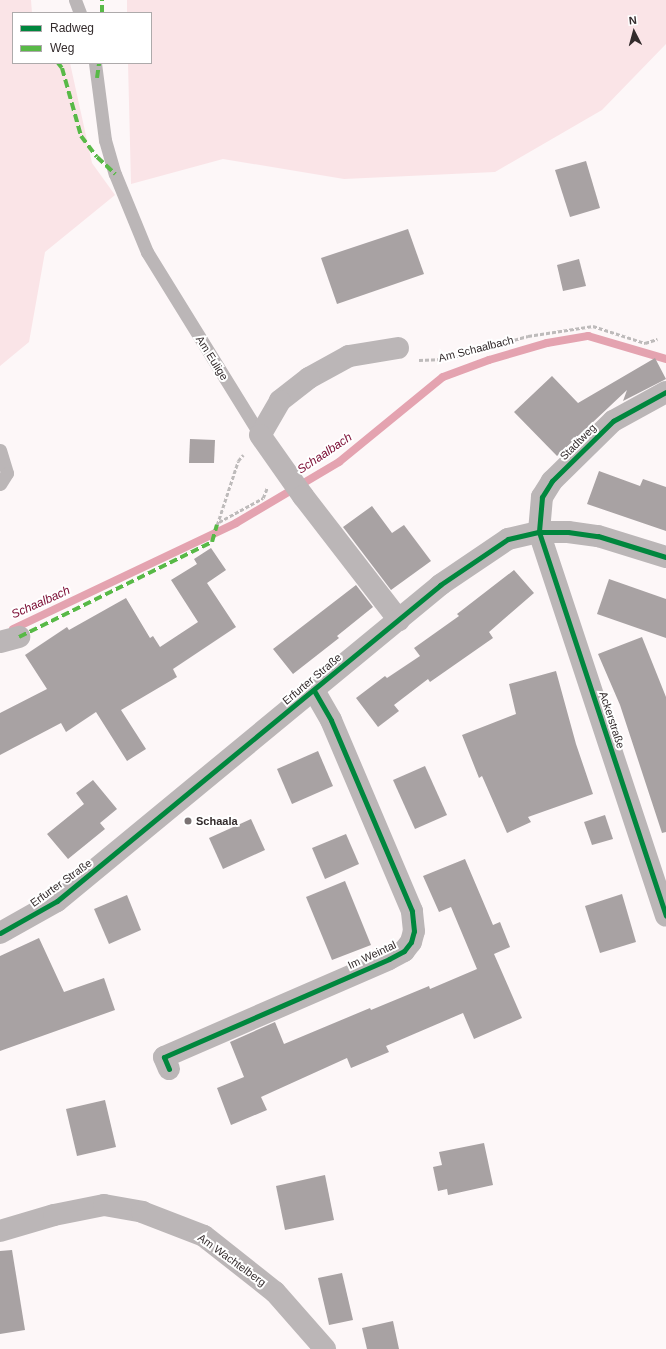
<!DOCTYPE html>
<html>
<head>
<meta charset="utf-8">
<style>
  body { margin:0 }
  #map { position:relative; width:666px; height:1349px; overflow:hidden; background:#fdf7f8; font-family:Arial,sans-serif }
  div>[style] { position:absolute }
  .green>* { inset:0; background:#fae4e7 }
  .stream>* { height:8px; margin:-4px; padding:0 4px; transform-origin:4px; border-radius:4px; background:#e4a3b0 }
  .building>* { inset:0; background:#a8a2a3 }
  .path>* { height:2.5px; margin-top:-1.25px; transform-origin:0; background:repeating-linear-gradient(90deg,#bebbbb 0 4px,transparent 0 6px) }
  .lane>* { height:13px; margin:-6.5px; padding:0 6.5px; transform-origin:6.5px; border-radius:6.5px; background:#bbb6b7 }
  .street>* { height:22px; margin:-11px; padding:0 11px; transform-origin:11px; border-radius:11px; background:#bbb6b7 }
  .quiet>* { height:4px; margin-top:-2px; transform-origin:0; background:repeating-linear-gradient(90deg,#58b947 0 8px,transparent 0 12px) }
  .cycleway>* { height:5px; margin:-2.5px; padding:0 2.5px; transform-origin:2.5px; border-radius:2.5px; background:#00873e }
  .dots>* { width:11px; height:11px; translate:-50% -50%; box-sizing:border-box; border:2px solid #fff; border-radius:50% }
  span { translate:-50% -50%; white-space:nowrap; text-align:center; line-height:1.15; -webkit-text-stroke:4px #fff; paint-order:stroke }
  .street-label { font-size:11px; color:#332b2c }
  .poi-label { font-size:11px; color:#332b2c; font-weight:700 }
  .left { translate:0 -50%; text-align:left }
  .water-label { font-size:12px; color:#7c0e35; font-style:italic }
  .legend { position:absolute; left:12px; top:12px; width:140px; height:52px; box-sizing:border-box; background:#fff; border:1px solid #adaaab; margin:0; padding:5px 7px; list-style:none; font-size:12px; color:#332b2c }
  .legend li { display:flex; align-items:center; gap:8px; height:20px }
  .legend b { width:20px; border:1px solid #adaaab }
  .north { position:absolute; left:614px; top:12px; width:40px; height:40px; -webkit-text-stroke:3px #fff; paint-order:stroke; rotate:354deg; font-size:11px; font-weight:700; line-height:16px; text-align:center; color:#332b2c }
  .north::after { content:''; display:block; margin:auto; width:14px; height:18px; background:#332b2c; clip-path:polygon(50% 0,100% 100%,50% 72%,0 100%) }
</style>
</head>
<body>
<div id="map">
  <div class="green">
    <div style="clip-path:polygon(0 0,31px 0,32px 13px,13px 13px,13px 63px,70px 63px,92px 163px,115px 195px,45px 252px,29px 342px,0 366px)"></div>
    <div style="clip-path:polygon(127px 0,666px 0,666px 44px,602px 110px,495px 172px,344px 179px,223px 159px,131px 184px,128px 63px,151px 63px,151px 13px,127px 13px)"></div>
  </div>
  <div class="stream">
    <div style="left:13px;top:629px;width:247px;rotate:-25.4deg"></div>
    <div style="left:236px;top:523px;width:120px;rotate:-30.6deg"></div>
    <div style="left:339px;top:462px;width:134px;rotate:-39.3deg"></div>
    <div style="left:443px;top:377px;width:49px;rotate:-20.3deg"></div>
    <div style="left:489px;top:360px;width:60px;rotate:-16.3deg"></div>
    <div style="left:547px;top:343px;width:42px;rotate:-9.7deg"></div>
    <div style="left:588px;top:336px;width:81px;rotate:16.4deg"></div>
  </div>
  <div class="building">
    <div style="clip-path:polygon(586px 161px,600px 208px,570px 217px,555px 170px)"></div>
    <div style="clip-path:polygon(408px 229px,424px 274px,337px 304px,321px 258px)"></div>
    <div style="clip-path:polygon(579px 259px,586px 286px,563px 291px,557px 265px)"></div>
    <div style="clip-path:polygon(655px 358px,666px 379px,623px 401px,627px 390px,557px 456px,514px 412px,552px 376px,578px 403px)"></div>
    <div style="clip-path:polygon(190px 439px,215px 440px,214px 463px,189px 463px)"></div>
    <div style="clip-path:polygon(599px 471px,640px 486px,643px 479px,666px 487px,666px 531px,587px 504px)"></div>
    <div style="clip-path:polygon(372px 506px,392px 533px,404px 525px,431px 561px,391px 590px,343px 527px)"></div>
    <div style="clip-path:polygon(211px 548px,226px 570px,207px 583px,236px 627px,173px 669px,177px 677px,121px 710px,146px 749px,127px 761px,96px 712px,66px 732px,61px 723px,0 755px,0 713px,47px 689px,25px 655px,67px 627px,69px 630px,126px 598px,150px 638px,153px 636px,160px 647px,198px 622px,171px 580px,197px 564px,194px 559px)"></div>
    <div style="clip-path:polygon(514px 570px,534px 593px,489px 632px,493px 638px,430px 682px,428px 679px,394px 705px,399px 711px,378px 727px,356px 698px,385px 676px,387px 678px,420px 656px,414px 648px,459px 616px,457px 614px)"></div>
    <div style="clip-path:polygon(609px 579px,666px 599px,666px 638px,597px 614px)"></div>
    <div style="clip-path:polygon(356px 585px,373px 607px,337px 636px,339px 638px,293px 674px,273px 649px)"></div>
    <div style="clip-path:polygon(642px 637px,666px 697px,666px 832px,662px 833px,620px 705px,598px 654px)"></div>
    <div style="clip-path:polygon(556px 671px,576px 744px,593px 794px,528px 817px,531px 822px,507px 833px,482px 776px,479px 778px,462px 735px,516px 714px,509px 684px)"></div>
    <div style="clip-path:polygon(318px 751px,333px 786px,292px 804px,277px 769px)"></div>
    <div style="clip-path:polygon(425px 766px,447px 815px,415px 829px,393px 780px)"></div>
    <div style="clip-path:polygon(93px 780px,117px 809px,100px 823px,105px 829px,68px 859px,47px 834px,84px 804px,76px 793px)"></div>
    <div style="clip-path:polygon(605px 815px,613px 839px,592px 845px,584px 822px)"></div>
    <div style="clip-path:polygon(251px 819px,265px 850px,223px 869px,209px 838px)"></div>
    <div style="clip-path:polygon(346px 834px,359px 864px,325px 879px,312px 848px)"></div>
    <div style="clip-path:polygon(465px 859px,493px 925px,500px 922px,510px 947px,494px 954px,522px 1018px,474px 1039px,463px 1013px,386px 1046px,389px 1052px,351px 1068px,347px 1058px,261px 1097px,267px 1110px,231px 1125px,217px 1088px,244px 1077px,230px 1042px,275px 1022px,284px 1044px,370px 1008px,371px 1010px,429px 986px,430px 989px,477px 969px,451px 907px,439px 912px,423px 876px)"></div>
    <div style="clip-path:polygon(345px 881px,371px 945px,332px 960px,306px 897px)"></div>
    <div style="clip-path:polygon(622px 894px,636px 942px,600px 953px,585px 906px)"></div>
    <div style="clip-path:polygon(127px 895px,141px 930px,109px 944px,94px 909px)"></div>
    <div style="clip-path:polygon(39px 938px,64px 992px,104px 978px,115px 1010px,0 1051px,0 956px)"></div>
    <div style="clip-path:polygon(105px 1100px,116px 1147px,77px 1156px,66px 1109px)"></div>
    <div style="clip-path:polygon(484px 1143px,493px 1185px,448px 1195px,447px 1189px,438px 1191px,433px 1167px,442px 1165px,439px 1152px)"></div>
    <div style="clip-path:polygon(325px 1175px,334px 1220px,285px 1230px,276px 1186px)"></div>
    <div style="clip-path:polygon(12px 1250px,25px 1330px,0 1334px,0 1251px)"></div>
    <div style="clip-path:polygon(342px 1273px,353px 1320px,329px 1325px,318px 1278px)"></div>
    <div style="clip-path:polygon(393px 1321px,399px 1349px,367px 1349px,362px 1328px)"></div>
  </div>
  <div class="path">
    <div style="left:419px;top:360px;width:26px;rotate:-2deg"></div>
    <div style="left:445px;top:359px;width:86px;rotate:-15.5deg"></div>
    <div style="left:528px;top:336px;width:66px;rotate:-8.7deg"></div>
    <div style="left:593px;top:326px;width:55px;rotate:18.1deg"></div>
    <div style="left:645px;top:343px;width:13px;rotate:-18deg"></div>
    <div style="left:219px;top:522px;width:50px;rotate:-28.6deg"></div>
    <div style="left:263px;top:498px;width:11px;rotate:-68deg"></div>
    <div style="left:217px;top:525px;width:67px;rotate:-71.8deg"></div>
    <div style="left:238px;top:461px;width:8px;rotate:-50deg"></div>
  </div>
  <div class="lane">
    <div style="left:75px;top:0;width:14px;rotate:69deg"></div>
    <div style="left:95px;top:63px;width:78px;rotate:82.6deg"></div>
    <div style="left:105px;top:140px;width:35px;rotate:74deg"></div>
    <div style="left:115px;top:174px;width:84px;rotate:67.7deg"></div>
    <div style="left:147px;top:252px;width:215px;rotate:58.3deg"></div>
    <div style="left:0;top:450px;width:24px;rotate:73deg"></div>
    <div style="left:7px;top:473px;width:13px;rotate:122deg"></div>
  </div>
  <div class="street">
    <div style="left:398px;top:348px;width:50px;rotate:170.7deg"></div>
    <div style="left:349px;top:356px;width:46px;rotate:151.2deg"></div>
    <div style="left:309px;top:378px;width:37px;rotate:142deg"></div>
    <div style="left:280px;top:401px;width:39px;rotate:120deg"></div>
    <div style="left:260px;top:435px;width:75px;rotate:54.8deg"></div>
    <div style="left:303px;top:496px;width:157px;rotate:52.3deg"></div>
    <div style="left:666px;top:392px;width:60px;rotate:151.3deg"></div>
    <div style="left:613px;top:421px;width:86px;rotate:135.5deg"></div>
    <div style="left:552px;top:481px;width:19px;rotate:122deg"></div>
    <div style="left:542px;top:497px;width:35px;rotate:95deg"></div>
    <div style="left:539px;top:532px;width:404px;rotate:71.7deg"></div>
    <div style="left:0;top:642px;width:20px;rotate:-15deg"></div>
    <div style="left:0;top:933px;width:65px;rotate:-29.3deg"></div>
    <div style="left:57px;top:901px;width:497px;rotate:-39.5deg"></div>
    <div style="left:440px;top:585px;width:82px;rotate:-34.1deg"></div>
    <div style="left:508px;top:539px;width:32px;rotate:-13deg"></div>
    <div style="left:539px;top:532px;width:29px"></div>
    <div style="left:568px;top:532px;width:30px;rotate:8deg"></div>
    <div style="left:598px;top:536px;width:71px;rotate:17.2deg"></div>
    <div style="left:169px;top:1069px;width:13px;rotate:-113deg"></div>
    <div style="left:164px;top:1057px;width:245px;rotate:-23.5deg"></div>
    <div style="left:389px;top:959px;width:17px;rotate:-28deg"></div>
    <div style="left:404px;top:951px;width:11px;rotate:-52deg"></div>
    <div style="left:411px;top:942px;width:11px;rotate:-75deg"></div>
    <div style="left:414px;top:931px;width:20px;rotate:-96deg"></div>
    <div style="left:412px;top:911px;width:207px;rotate:-113deg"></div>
    <div style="left:331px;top:720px;width:34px;rotate:-120deg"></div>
    <div style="left:0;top:1231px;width:56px;rotate:-16.5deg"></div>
    <div style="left:54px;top:1215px;width:51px;rotate:-11.3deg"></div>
    <div style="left:104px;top:1205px;width:39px;rotate:10deg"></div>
    <div style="left:142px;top:1212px;width:66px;rotate:21.2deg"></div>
    <div style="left:204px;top:1236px;width:90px;rotate:38.3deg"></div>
    <div style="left:275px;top:1292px;width:76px;rotate:48.7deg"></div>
  </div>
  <div class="quiet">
    <div style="left:102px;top:13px;width:13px;rotate:-90deg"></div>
    <div style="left:58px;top:63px;width:6px;rotate:51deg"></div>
    <div style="left:62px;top:68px;width:71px;rotate:74.4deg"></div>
    <div style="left:81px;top:136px;width:26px;rotate:53deg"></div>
    <div style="left:97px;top:157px;width:25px;rotate:43deg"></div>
    <div style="left:97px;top:78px;width:15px;rotate:-82deg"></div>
    <div style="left:19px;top:637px;width:215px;rotate:-26.2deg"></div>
    <div style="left:212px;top:542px;width:18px;rotate:-74deg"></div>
  </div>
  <div class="cycleway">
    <div style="left:666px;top:392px;width:60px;rotate:151.3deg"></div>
    <div style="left:613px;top:421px;width:86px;rotate:135.5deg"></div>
    <div style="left:552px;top:481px;width:19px;rotate:122deg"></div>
    <div style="left:542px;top:497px;width:35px;rotate:95deg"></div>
    <div style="left:539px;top:532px;width:404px;rotate:71.7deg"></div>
    <div style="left:0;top:933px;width:65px;rotate:-29.3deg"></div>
    <div style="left:57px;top:901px;width:497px;rotate:-39.5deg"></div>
    <div style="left:440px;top:585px;width:82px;rotate:-34.1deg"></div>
    <div style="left:508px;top:539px;width:32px;rotate:-13deg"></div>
    <div style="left:539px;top:532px;width:29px"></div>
    <div style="left:568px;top:532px;width:30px;rotate:8deg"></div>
    <div style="left:598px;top:536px;width:71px;rotate:17.2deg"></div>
    <div style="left:169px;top:1069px;width:13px;rotate:-113deg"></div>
    <div style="left:164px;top:1057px;width:245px;rotate:-23.5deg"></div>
    <div style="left:389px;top:959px;width:17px;rotate:-28deg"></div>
    <div style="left:404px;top:951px;width:11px;rotate:-52deg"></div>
    <div style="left:411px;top:942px;width:11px;rotate:-75deg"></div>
    <div style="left:414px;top:931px;width:20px;rotate:-96deg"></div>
    <div style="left:412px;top:911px;width:207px;rotate:-113deg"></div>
    <div style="left:331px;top:720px;width:34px;rotate:-120deg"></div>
  </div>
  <div class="dots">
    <div style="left:188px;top:821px;background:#7a7273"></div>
  </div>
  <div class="street-label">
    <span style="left:476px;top:349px;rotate:-14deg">Am Schaalbach</span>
    <span style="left:212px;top:358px;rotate:58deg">Am Eulige</span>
    <span style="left:578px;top:442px;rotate:-45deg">Stadtweg</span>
    <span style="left:312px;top:679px;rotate:-40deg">Erfurter Straße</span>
    <span style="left:612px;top:720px;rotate:72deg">Ackerstraße</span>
    <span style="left:61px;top:883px;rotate:-36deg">Erfurter Straße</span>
    <span style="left:372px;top:955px;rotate:-25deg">Im Weintal</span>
    <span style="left:232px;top:1260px;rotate:36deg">Am Wachtelberg</span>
  </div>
  <div class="poi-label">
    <span class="left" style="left:196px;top:821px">Schaala</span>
  </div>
  <div class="water-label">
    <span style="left:325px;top:454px;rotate:-34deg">Schaalbach</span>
    <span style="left:41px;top:603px;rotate:-24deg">Schaalbach</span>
  </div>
  <ul class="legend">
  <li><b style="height:5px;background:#00873e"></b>Radweg</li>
  <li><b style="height:5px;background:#58b947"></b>Weg</li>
  </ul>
  <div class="north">N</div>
</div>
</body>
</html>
